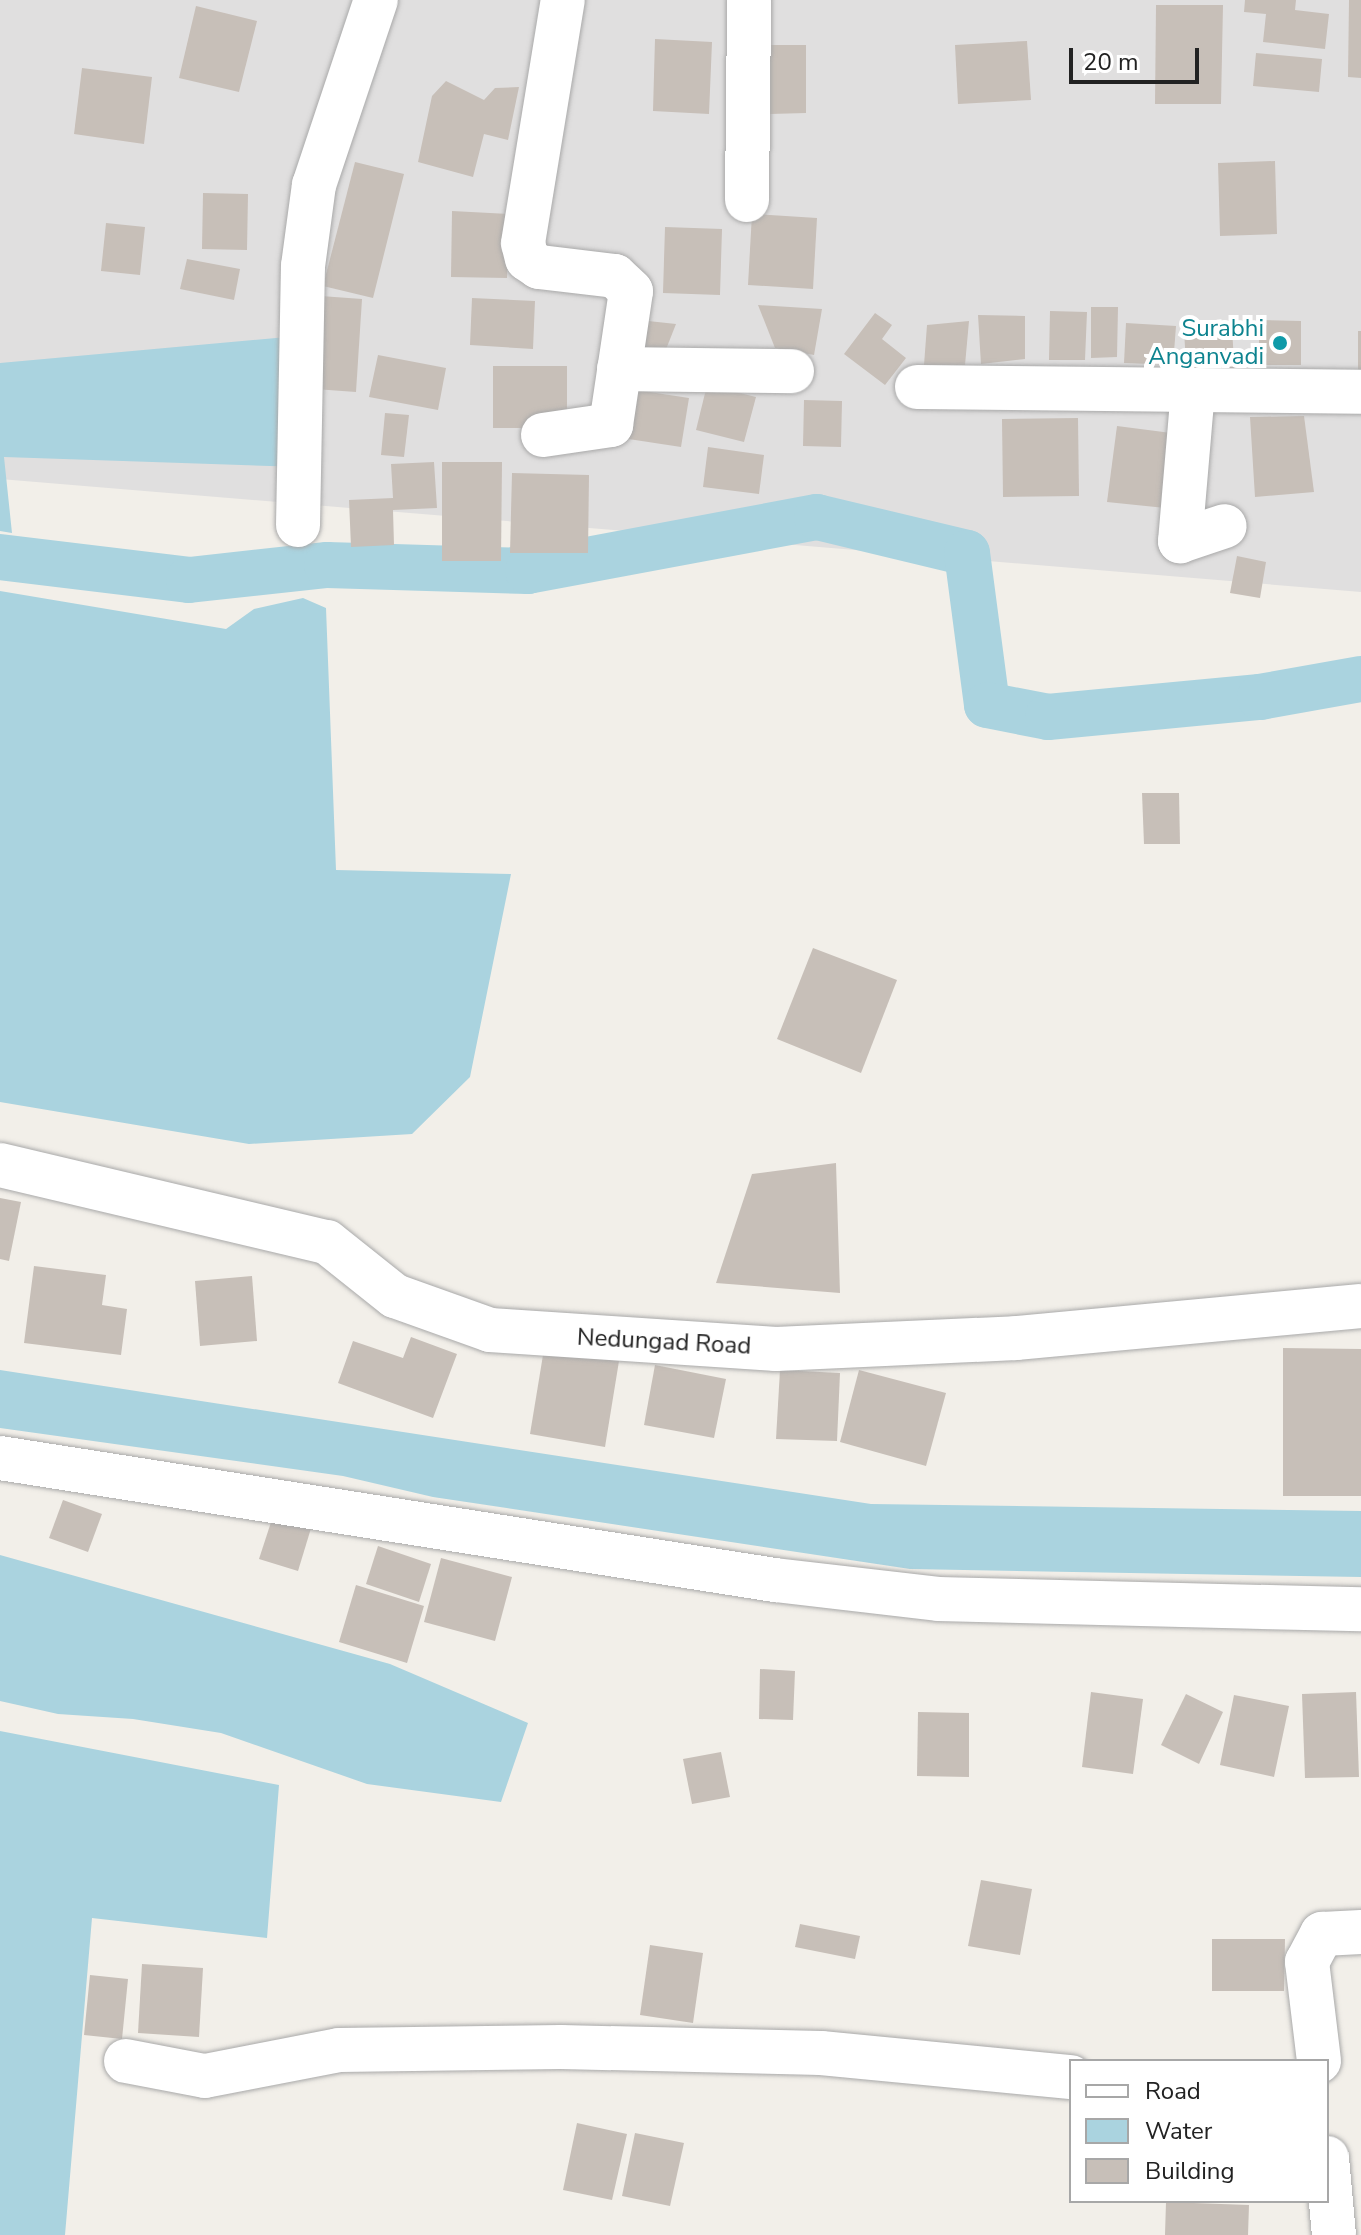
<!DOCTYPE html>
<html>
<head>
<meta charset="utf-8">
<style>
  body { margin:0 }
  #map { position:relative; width:1361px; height:2235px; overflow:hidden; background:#f2efe9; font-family:"Nunito Sans",sans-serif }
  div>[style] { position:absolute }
  .residential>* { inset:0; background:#e0dfdf }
  .water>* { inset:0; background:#aad3df }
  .canal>* { height:46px; margin:-23px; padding:0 23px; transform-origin:23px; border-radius:23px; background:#aad3df }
  .building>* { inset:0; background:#c7bfb8 }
  .roads { filter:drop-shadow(0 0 2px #a9a9a9) drop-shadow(0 0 2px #a9a9a9) }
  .minor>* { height:44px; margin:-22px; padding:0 22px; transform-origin:22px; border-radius:22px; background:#fff }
  .tertiary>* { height:44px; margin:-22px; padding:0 22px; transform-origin:22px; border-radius:22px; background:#fff }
  .dots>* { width:22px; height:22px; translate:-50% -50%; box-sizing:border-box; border:4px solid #fff; border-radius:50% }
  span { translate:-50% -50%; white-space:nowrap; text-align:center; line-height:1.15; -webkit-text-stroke:8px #fff; paint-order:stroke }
  .culture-label { font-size:24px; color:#0d838f }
  .right { translate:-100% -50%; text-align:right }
  .street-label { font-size:24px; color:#222 }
  .legend { position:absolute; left:1069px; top:2059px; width:260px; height:144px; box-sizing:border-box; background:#fff; border:2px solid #a7a7a7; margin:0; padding:10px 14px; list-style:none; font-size:24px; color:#222 }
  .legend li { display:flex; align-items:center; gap:16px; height:40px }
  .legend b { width:40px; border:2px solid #a7a7a7 }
  .scale { position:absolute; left:1069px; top:48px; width:130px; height:36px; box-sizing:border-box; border:4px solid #222; border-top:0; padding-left:10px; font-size:24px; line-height:28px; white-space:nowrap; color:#222; -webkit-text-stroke:6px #fff; paint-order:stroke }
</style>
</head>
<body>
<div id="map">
  <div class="residential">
    <div style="clip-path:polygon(0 0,1361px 0,1361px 592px,0 479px)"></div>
  </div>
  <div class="water">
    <div style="clip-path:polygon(298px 336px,302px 467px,4px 457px,12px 533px,0 531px,0 363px)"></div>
    <div style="clip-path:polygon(0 591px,226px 629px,254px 609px,303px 598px,326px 608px,336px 870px,511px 874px,470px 1077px,412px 1134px,249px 1144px,0 1102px)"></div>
    <div style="clip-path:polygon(0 1370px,871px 1504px,1361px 1511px,1361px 1577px,910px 1569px,433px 1497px,343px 1476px,0 1428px)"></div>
    <div style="clip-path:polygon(0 1555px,390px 1664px,528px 1723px,501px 1802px,367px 1784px,221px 1733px,133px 1719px,58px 1714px,0 1701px)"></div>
    <div style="clip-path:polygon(0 1731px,279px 1785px,267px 1938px,92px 1918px,65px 2235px,0 2235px)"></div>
  </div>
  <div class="canal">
    <div style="left:0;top:557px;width:190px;rotate:6.9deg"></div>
    <div style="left:189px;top:580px;width:139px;rotate:-6.2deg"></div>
    <div style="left:327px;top:565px;width:201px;rotate:1.7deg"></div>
    <div style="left:528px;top:571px;width:294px;rotate:-10.6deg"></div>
    <div style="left:817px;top:517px;width:154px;rotate:13.5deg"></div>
    <div style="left:967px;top:553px;width:153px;rotate:82.5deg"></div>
    <div style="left:987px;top:705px;width:62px;rotate:11.1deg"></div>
    <div style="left:1048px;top:717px;width:213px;rotate:-5.4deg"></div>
    <div style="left:1260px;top:697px;width:103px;rotate:-10.1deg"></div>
  </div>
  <div class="building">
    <div style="clip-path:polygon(1245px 0,1296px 0,1295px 10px,1329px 14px,1325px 49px,1263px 42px,1266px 14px,1244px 12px)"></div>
    <div style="clip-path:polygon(1349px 0,1361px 0,1361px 78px,1348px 77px)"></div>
    <div style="clip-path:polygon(1156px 5px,1223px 5px,1221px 104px,1155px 104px)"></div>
    <div style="clip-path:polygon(196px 6px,257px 21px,239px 92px,179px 78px)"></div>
    <div style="clip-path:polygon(655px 39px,712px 42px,709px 114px,653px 111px)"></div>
    <div style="clip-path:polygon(1027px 41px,1031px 100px,958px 104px,955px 45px)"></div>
    <div style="clip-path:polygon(767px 45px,806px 45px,806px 113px,770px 114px)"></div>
    <div style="clip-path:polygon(1256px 53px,1322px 59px,1319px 92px,1253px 86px)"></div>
    <div style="clip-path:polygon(82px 68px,152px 77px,144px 144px,74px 134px)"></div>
    <div style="clip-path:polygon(446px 81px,484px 100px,495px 88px,519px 87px,508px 140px,484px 134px,473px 177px,418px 162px,432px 96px)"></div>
    <div style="clip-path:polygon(1275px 161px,1277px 234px,1220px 236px,1218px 163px)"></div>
    <div style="clip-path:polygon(355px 162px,404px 174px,373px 298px,323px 286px)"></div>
    <div style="clip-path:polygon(203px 193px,248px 194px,247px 250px,202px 249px)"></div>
    <div style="clip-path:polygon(452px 211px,509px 214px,507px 278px,451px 277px)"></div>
    <div style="clip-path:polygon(752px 214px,817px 218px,813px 289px,748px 285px)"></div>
    <div style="clip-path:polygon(106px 223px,145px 227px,140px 275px,101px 271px)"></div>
    <div style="clip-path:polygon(665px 227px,722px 229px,720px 295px,663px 293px)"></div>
    <div style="clip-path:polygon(187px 259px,240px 269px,234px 300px,180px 289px)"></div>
    <div style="clip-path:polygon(307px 295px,362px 299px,356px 392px,301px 388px)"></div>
    <div style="clip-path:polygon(472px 298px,535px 301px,533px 349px,470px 345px)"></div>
    <div style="clip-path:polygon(758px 305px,822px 309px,814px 355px,775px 348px)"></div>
    <div style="clip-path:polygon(1091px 307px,1118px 307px,1117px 357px,1091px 358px)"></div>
    <div style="clip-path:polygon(1050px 311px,1087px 312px,1085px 360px,1049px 360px)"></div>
    <div style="clip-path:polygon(875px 313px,892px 325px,882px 339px,906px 358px,885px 385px,844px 354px)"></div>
    <div style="clip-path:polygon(978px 315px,1025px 316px,1025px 359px,981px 364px)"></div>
    <div style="clip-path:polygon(639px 320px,676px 324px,661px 362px,628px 355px)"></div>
    <div style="clip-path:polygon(1259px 320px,1301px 321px,1301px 365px,1259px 365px)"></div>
    <div style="clip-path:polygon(969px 321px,965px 365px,924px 365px,927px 325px)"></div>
    <div style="clip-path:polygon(1126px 323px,1176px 326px,1173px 365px,1124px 363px)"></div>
    <div style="clip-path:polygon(1232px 329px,1235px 377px,1187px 380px,1184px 331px)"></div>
    <div style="clip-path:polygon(1358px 331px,1361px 331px,1361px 380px,1358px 380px)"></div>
    <div style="clip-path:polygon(378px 355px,446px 368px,438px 410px,369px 397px)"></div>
    <div style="clip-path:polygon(493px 366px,567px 366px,567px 428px,493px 428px)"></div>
    <div style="clip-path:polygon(707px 385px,756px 397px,744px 442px,696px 430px)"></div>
    <div style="clip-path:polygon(630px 389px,689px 398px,681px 447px,622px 438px)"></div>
    <div style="clip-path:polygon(804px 400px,842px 401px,841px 447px,803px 446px)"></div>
    <div style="clip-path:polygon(385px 413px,409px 415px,404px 457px,381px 455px)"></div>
    <div style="clip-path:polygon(1304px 416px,1314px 492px,1255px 497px,1250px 417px)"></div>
    <div style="clip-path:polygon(1078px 418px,1079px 496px,1003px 497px,1002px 419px)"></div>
    <div style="clip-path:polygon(1117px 426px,1179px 434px,1175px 509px,1107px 502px)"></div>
    <div style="clip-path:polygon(708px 447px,764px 455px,759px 494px,703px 487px)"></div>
    <div style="clip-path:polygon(434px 462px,437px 508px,393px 510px,394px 545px,351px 547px,349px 500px,393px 498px,391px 464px)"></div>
    <div style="clip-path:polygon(442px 462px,502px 462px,501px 561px,442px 561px)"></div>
    <div style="clip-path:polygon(512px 473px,589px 475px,588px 553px,510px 553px)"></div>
    <div style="clip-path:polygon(1237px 556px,1266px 562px,1260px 598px,1230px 593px)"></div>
    <div style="clip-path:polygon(1142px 793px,1179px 793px,1180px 844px,1144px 844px)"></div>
    <div style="clip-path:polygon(813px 948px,897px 980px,861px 1073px,777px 1039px)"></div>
    <div style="clip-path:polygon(836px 1163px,840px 1293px,716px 1283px,752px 1174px)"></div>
    <div style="clip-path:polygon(0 1198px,21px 1202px,9px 1261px,0 1259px)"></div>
    <div style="clip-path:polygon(34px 1266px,106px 1275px,102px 1305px,127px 1309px,121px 1355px,24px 1343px)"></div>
    <div style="clip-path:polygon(252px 1276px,257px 1341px,200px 1346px,195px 1281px)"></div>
    <div style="clip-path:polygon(411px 1337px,457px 1354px,433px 1418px,338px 1383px,353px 1341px,403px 1358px)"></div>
    <div style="clip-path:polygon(1283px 1348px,1361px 1349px,1361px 1496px,1283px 1496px)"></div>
    <div style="clip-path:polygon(544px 1349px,619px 1361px,605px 1447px,530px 1434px)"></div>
    <div style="clip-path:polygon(655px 1365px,726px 1379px,714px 1438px,644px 1425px)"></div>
    <div style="clip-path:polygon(780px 1370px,840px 1373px,837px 1441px,776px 1439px)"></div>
    <div style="clip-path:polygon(859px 1370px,946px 1393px,926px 1466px,840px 1442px)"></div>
    <div style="clip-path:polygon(63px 1500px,102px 1514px,88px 1552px,49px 1538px)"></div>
    <div style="clip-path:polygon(274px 1513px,312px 1525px,298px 1571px,259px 1559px)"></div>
    <div style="clip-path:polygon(378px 1546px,431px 1564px,419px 1602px,366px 1584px)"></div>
    <div style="clip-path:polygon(441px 1558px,512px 1577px,495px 1641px,424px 1622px)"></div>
    <div style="clip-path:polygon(356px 1585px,424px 1606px,407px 1663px,339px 1642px)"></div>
    <div style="clip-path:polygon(760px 1669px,795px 1671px,793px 1720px,759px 1719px)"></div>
    <div style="clip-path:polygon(1091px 1692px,1143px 1699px,1133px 1774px,1082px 1767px)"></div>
    <div style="clip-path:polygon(1356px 1692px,1359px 1777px,1305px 1778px,1302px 1694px)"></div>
    <div style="clip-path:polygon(1186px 1694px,1223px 1712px,1199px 1764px,1161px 1745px)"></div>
    <div style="clip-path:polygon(1234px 1695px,1289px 1706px,1274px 1777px,1220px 1765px)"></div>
    <div style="clip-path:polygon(918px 1712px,969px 1713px,969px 1777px,917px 1776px)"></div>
    <div style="clip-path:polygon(721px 1752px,730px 1797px,692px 1804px,683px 1759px)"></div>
    <div style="clip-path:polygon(981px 1880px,1032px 1889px,1020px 1955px,968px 1946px)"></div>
    <div style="clip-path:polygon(800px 1924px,860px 1936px,855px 1959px,795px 1947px)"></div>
    <div style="clip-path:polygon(1212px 1939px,1285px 1939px,1284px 1991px,1212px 1991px)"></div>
    <div style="clip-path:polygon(650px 1945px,703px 1953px,693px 2023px,640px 2015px)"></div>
    <div style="clip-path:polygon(142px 1964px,203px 1968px,199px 2037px,138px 2033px)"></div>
    <div style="clip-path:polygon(90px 1975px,128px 1979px,122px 2039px,84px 2035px)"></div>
    <div style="clip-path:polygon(577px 2123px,627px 2134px,612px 2200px,563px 2190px)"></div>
    <div style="clip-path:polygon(635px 2133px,684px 2143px,670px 2206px,622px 2196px)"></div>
    <div style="clip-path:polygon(1166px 2202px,1249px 2205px,1248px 2235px,1165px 2235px)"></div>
  </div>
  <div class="roads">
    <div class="minor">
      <div style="left:747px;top:200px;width:200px;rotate:-89.4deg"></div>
      <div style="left:619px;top:369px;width:173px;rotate:0.7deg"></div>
      <div style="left:917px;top:387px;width:444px;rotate:0.6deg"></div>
      <div style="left:1193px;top:390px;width:152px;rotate:94.9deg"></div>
      <div style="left:1180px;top:541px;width:47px;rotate:-18.4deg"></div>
      <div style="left:543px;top:435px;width:69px;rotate:-8.4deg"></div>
      <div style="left:611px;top:425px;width:135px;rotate:-81.5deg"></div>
      <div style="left:631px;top:291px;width:22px;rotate:-137deg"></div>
      <div style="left:615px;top:276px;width:77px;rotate:-173.2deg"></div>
      <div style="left:539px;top:267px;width:14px;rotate:-146deg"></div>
      <div style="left:527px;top:259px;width:16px;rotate:-104deg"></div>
      <div style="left:523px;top:243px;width:246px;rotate:-80.7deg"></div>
      <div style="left:298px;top:525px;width:259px;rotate:-88.9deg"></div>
      <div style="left:303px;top:266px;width:82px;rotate:-82.3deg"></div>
      <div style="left:314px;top:185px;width:195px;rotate:-71.5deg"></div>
      <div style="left:0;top:1458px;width:785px;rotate:8.95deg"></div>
      <div style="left:775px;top:1580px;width:164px;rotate:6.6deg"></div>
      <div style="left:938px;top:1599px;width:423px;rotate:1.4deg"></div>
      <div style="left:126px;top:2061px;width:80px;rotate:10.8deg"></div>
      <div style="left:205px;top:2076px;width:136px;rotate:-11deg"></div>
      <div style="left:339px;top:2050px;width:222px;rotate:-0.8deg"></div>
      <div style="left:561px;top:2047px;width:260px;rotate:1.3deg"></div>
      <div style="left:821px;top:2053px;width:251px;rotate:5.5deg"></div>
      <div style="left:1319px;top:2061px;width:100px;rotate:-96.9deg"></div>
      <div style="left:1307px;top:1962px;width:32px;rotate:-62deg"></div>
      <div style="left:1322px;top:1934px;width:39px;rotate:-3deg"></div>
      <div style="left:1327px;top:2158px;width:77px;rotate:84.8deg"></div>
    </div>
    <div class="tertiary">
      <div style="left:0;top:1165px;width:336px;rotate:13.3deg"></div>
      <div style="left:327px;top:1242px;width:87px;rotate:38.5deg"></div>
      <div style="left:395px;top:1296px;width:101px;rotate:19.7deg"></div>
      <div style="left:490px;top:1330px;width:287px;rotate:3.8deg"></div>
      <div style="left:776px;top:1349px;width:240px;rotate:-2.6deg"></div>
      <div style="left:1016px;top:1338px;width:346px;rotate:-5.3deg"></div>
    </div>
  </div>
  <div class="dots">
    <div style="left:1280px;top:343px;background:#0f9aa8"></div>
  </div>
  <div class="culture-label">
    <span class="right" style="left:1264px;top:343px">Surabhi<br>Anganvadi</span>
  </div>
  <div class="street-label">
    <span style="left:664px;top:1342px;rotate:3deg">Nedungad Road</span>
  </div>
  <ul class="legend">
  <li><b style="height:10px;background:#fff"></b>Road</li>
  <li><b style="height:22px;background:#aad3df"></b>Water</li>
  <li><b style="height:22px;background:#c7bfb8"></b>Building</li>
  </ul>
  <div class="scale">20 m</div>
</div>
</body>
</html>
